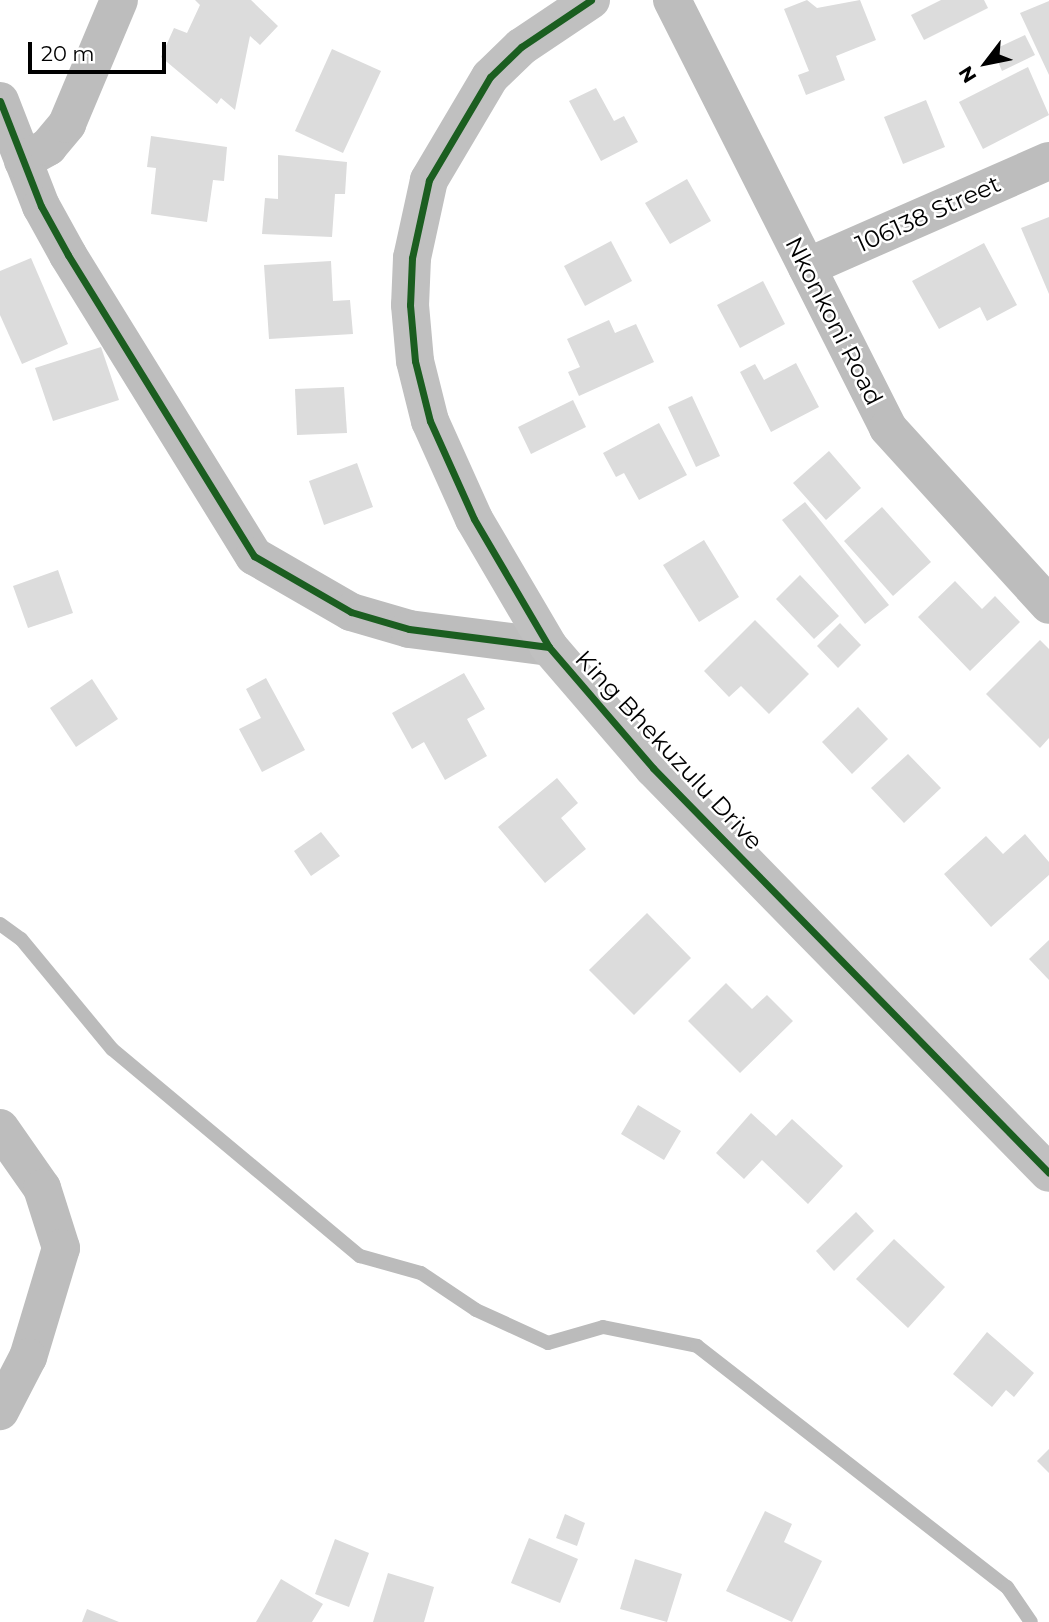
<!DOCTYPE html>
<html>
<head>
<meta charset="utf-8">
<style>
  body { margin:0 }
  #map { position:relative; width:1049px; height:1622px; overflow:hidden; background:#fff; font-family:Montserrat,sans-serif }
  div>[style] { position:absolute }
  .stream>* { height:14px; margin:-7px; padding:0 7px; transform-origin:7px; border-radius:7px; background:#bbb }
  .building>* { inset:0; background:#dcdcdc }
  .street>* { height:38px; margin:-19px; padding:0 19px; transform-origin:19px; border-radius:19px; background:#bdbdbd }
  .secondary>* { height:38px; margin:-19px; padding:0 19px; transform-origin:19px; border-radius:19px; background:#c0c0c0 }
  .cycleway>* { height:7px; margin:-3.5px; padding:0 3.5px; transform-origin:3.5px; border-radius:3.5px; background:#1b5e20 }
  span { translate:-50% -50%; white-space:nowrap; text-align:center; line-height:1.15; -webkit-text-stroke:5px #fff; paint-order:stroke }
  .street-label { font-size:24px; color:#000 }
  .north { position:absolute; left:951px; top:28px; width:70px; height:70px; -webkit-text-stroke:5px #fff; paint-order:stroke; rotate:238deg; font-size:19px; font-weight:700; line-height:28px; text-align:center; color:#000 }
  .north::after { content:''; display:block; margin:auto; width:24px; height:32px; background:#000; clip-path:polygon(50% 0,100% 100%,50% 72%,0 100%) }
  .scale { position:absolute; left:28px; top:42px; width:138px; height:32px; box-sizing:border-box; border:4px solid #000; border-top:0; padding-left:9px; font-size:21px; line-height:24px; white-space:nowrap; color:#000; -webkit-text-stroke:5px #fff; paint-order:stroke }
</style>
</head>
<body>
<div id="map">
  <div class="stream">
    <div style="left:0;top:924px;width:26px;rotate:36deg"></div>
    <div style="left:21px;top:939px;width:143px;rotate:50.4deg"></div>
    <div style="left:112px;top:1049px;width:323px;rotate:39.9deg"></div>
    <div style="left:360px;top:1256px;width:63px;rotate:15.6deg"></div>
    <div style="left:421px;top:1273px;width:66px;rotate:33.9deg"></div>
    <div style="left:476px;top:1310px;width:79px;rotate:24.6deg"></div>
    <div style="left:548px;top:1343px;width:57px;rotate:-16.2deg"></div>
    <div style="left:603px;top:1327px;width:96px;rotate:11.4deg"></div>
    <div style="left:697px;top:1346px;width:393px;rotate:37.9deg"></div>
    <div style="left:1007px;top:1587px;width:42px;rotate:55.6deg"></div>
  </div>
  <div class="building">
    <div style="clip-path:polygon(195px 0,251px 0,278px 26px,260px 45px,250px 36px,235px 110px,221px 98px,217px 104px,161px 57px,174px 28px,187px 33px,200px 5px)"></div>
    <div style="clip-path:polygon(807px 0,817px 8px,860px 0,876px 40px,836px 56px,845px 80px,806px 95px,798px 75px,809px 71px,784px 9px)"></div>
    <div style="clip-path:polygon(941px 0,984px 0,988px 8px,924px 40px,911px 15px)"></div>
    <div style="clip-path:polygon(1049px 1px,1049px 75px,1020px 13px)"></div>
    <div style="clip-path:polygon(1025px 35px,1035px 55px,1002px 71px,993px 50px)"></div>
    <div style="clip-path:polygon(332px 49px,381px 71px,343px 153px,295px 131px)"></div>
    <div style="clip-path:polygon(1028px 67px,1049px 115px,983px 149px,959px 102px)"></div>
    <div style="clip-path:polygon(596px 88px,614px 121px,624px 116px,638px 142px,601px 161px,569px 101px)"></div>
    <div style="clip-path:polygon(926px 100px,945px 147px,903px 164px,884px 117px)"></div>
    <div style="clip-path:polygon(151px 136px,227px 147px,224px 181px,213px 180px,207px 222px,151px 214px,156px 168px,147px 167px)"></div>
    <div style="clip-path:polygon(278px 155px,347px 162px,345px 194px,335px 194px,332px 237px,262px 234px,265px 198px,278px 199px)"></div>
    <div style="clip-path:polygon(687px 179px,711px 221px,670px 244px,645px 203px)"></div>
    <div style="clip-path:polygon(1049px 217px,1049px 294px,1021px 228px)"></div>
    <div style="clip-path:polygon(611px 241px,632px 281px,585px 306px,564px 266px)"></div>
    <div style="clip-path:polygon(984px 243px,1017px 305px,987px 321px,980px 307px,939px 329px,912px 281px)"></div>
    <div style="clip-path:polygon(31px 258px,68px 344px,22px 364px,0 315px,0 271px)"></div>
    <div style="clip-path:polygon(331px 261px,333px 301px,350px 300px,353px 334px,269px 339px,264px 265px)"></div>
    <div style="clip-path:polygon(763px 281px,785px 324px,740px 348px,717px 305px)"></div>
    <div style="clip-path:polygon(609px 320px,615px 333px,636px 324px,654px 362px,579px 396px,568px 372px,580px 367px,567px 339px)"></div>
    <div style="clip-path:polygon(101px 347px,119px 400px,53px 421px,35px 368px)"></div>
    <div style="clip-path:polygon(796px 363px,819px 407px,771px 432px,740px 372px,755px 364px,764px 380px)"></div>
    <div style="clip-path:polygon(344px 387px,347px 433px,297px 435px,295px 389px)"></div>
    <div style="clip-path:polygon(692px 396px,720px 456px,696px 467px,668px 407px)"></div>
    <div style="clip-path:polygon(573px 400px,586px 427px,531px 454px,518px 427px)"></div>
    <div style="clip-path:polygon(659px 423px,687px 475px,639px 500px,624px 473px,616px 477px,603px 453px)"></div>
    <div style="clip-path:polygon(829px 451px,861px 488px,826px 520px,793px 483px)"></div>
    <div style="clip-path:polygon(357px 463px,373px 507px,324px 525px,309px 481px)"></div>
    <div style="clip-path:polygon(805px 502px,889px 605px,865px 624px,782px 520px)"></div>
    <div style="clip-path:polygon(882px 507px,931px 562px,893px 596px,844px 541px)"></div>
    <div style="clip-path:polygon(704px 540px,739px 597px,699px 622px,663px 565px)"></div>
    <div style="clip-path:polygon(58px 570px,73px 613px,28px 628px,13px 586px)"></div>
    <div style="clip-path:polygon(800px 575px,839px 616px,814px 639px,776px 599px)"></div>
    <div style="clip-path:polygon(955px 581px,982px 609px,995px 596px,1020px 622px,970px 671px,918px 617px)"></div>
    <div style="clip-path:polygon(755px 620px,809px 674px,769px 714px,741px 686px,729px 697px,704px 671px)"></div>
    <div style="clip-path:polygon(840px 623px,861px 645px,838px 668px,817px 646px)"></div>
    <div style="clip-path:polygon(1040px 640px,1049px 649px,1049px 738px,1040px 748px,986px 694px)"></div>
    <div style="clip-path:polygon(464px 673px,485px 709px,467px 719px,487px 756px,445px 780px,424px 742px,412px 749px,392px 713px)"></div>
    <div style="clip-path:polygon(266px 678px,305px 750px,262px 772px,239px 729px,261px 718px,246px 689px)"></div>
    <div style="clip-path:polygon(92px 679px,118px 719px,76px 747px,50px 708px)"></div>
    <div style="clip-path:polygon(858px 707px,888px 739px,852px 774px,822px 742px)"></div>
    <div style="clip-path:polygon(908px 754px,941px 788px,904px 823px,871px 788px)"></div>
    <div style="clip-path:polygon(557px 778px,578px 803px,561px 818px,586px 849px,545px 883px,498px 827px)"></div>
    <div style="clip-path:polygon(321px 832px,340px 856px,311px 876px,294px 851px)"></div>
    <div style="clip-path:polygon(1025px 834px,1049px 862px,1049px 875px,991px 927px,944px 874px,986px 836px,1003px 854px)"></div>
    <div style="clip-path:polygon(647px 913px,691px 958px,634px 1015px,589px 970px)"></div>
    <div style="clip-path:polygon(1049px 940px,1049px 980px,1029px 959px)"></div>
    <div style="clip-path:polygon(726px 983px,752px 1009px,767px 995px,793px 1021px,740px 1073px,688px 1021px)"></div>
    <div style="clip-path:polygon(638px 1105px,681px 1131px,664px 1160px,621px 1134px)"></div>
    <div style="clip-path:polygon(751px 1113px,776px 1136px,792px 1119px,843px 1166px,808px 1204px,762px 1160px,744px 1179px,716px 1153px)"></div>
    <div style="clip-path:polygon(856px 1212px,874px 1231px,834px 1271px,816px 1251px)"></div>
    <div style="clip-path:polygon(894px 1239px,945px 1287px,908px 1328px,856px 1279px)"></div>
    <div style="clip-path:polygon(987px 1332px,1034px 1373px,1014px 1397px,1006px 1390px,992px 1407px,953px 1374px)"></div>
    <div style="clip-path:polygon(1049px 1449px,1049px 1473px,1037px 1461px)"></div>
    <div style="clip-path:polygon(765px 1511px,792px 1524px,784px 1542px,822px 1561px,792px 1622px,726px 1591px)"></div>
    <div style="clip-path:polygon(565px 1514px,585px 1523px,577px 1546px,556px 1538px)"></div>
    <div style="clip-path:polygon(529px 1538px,578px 1559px,560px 1603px,511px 1583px)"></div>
    <div style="clip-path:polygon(335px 1539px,369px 1553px,349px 1607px,315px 1594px)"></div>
    <div style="clip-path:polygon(635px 1559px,682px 1574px,667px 1622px,620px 1609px)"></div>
    <div style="clip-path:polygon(388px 1573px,434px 1587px,424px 1622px,373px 1622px)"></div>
    <div style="clip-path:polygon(281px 1579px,323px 1604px,312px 1622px,256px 1622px)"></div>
    <div style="clip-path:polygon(87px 1609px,119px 1622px,82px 1622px)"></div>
  </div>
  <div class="street">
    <div style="left:672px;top:0;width:479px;rotate:63.2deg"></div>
    <div style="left:888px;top:428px;width:239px;rotate:47.7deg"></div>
    <div style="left:0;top:101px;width:113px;rotate:68.7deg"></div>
    <div style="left:41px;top:206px;width:56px;rotate:61.1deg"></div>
    <div style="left:68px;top:255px;width:354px;rotate:58.3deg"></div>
    <div style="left:254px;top:556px;width:112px;rotate:30deg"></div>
    <div style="left:351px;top:612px;width:60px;rotate:16.3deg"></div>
    <div style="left:409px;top:629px;width:141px;rotate:7.3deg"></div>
    <div style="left:23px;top:161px;width:29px;rotate:-29deg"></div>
    <div style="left:48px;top:147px;width:30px;rotate:-50deg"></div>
    <div style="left:67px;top:124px;width:134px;rotate:-67.2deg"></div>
    <div style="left:807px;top:267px;width:264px;rotate:-23.7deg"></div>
    <div style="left:0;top:1128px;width:73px;rotate:55deg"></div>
    <div style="left:42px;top:1188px;width:63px;rotate:72.4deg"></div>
    <div style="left:61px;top:1248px;width:114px;rotate:106.8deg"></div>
    <div style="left:28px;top:1357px;width:61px;rotate:117.4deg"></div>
  </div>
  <div class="secondary">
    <div style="left:591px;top:0;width:84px;rotate:146.1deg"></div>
    <div style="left:521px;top:47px;width:43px;rotate:135.9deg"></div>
    <div style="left:490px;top:77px;width:120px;rotate:120.6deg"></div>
    <div style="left:429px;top:180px;width:80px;rotate:102.3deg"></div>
    <div style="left:412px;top:258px;width:47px;rotate:92.4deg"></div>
    <div style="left:410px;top:305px;width:56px;rotate:84.9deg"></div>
    <div style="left:415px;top:361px;width:62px;rotate:76deg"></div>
    <div style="left:430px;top:421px;width:107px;rotate:65.8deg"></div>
    <div style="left:474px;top:519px;width:148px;rotate:59.6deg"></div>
    <div style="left:549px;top:647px;width:160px;rotate:49.3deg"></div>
    <div style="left:653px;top:768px;width:566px;rotate:45.64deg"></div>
  </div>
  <div class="cycleway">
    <div style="left:591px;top:0;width:84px;rotate:146.1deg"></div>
    <div style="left:521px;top:47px;width:43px;rotate:135.9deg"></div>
    <div style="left:490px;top:77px;width:120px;rotate:120.6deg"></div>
    <div style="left:429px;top:180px;width:80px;rotate:102.3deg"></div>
    <div style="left:412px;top:258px;width:47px;rotate:92.4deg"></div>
    <div style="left:410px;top:305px;width:56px;rotate:84.9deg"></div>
    <div style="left:415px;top:361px;width:62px;rotate:76deg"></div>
    <div style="left:430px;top:421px;width:107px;rotate:65.8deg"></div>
    <div style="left:474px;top:519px;width:148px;rotate:59.6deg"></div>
    <div style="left:549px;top:647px;width:160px;rotate:49.3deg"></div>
    <div style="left:653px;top:768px;width:566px;rotate:45.64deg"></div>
    <div style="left:0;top:101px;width:113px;rotate:68.7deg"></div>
    <div style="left:41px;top:206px;width:56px;rotate:61.1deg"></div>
    <div style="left:68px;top:255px;width:354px;rotate:58.3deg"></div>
    <div style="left:254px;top:556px;width:112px;rotate:30deg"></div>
    <div style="left:351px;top:612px;width:60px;rotate:16.3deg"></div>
    <div style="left:409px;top:629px;width:141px;rotate:7.3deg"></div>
  </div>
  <div class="street-label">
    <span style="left:928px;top:214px;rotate:-24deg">106138 Street</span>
    <span style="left:834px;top:321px;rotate:63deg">Nkonkoni Road</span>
    <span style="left:669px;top:750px;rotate:47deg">King Bhekuzulu Drive</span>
  </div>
  <div class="north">N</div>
  <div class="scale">20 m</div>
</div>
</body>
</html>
